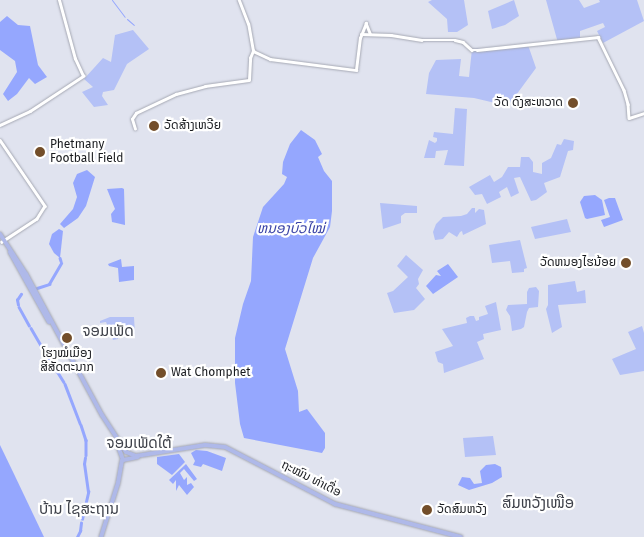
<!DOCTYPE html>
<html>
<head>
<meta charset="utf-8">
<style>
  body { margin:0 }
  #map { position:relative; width:644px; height:537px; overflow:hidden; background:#e0e3ef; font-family:"Fira Sans","Noto Sans Lao",sans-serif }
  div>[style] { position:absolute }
  .green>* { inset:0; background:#b4c1f6 }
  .water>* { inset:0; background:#95a7fe }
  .stream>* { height:1px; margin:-0.5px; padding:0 0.5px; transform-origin:0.5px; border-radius:0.5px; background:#95a7fe }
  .canal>* { height:2.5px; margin:-1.25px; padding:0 1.25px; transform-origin:1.25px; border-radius:1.25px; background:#95a7fe }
  .roads { filter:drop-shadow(0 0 1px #a6a9b4) drop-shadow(0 0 1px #a6a9b4) }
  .minor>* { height:2.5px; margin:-1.25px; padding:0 1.25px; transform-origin:1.25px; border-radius:1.25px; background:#fff }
  .major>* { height:4px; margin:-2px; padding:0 2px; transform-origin:2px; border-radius:2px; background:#afb9e9 }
  .dots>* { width:14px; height:14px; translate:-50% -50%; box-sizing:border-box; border:2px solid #fff; border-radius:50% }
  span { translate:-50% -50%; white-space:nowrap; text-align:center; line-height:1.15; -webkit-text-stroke:4.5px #fff; paint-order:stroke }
  .poi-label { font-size:12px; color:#191b1f }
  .right { translate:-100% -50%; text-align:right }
  .left { translate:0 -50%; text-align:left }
  .street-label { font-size:12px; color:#191b1f }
  .water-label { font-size:14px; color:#3a43a6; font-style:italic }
  .quarter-label { font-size:15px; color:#3d4049 }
</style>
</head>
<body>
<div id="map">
  <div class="green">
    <div style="clip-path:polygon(432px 0,464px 0,468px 25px,457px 32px,448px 32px,447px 19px,428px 2px)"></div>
    <div style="clip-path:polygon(514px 0,519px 16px,505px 25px,492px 29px,488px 11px)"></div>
    <div style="clip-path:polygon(546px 0,579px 0,584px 8px,600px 2px,599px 0,637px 0,644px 21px,603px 43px,597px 31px,605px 27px,603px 23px,580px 31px,580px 40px,558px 43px)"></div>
    <div style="clip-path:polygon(133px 30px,149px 49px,127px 64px,114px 90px,103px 92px,102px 96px,108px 105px,94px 107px,82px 92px,93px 87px,84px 79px,103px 58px,111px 62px,115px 35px)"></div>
    <div style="clip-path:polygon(528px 45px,536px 68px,508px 106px,474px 98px,426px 94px,429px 73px,436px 60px,461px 59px,459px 76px,469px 77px,472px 49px)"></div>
    <div style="clip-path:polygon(455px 108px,467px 109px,464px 166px,444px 165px,448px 150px,436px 151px,435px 158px,424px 158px,429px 140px,435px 143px,437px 141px,437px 138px,433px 137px,434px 132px,453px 134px)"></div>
    <div style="clip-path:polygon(564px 139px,574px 141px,573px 150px,568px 151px,560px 177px,544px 183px,547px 192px,536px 200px,531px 201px,520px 177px,514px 178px,519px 193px,511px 197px,507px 187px,499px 192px,501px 197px,487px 204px,482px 194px,475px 195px,469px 187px,490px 175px,494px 182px,502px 177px,508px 167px,520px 167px,521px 157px,529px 157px,533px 162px,533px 172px,542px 174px,542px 163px,551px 158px,557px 144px,561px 145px)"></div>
    <div style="clip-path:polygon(380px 203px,417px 206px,417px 213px,405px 213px,401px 216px,401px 223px,383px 229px)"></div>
    <div style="clip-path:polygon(472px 208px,475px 208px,475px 213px,479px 209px,484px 210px,486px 224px,463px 235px,462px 231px,460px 232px,457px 237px,449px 232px,443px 239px,435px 240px,433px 232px,436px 224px,443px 217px,461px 216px,467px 214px)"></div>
    <div style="clip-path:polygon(567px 219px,571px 232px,535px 239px,531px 227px)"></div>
    <div style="clip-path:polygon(520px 240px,527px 268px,524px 269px,524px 272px,512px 273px,510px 261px,492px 263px,489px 245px)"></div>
    <div style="clip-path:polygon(406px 255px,423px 270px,418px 279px,419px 284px,416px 288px,425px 299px,414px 310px,394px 313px,387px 293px,393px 291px,408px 277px,397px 266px)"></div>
    <div style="clip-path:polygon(575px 281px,577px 292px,585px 290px,586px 303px,558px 305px,562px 327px,552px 333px,546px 309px,548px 305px,548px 285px)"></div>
    <div style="clip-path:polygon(536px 287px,539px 291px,538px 307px,529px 308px,527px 312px,524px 327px,521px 329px,512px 331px,510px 316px,506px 310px,508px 305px,527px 304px,527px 292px,529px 288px)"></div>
    <div style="clip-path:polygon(496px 302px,501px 330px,483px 334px,484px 339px,477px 342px,484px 359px,444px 373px,443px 364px,438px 362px,435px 352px,453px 346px,442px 329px,467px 323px,466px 318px,470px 316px,474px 316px,476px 321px,479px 320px,479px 317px,488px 314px,485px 306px)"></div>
    <div style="clip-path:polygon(110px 317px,134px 317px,135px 334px,118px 335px,118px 339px,113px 340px,106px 322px,100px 323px,100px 321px)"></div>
    <div style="clip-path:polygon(642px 326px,644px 333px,644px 371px,620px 375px,612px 359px,636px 349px,628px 332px)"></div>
    <div style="clip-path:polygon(493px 436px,496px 455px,465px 457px,463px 438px)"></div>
  </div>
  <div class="water">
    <div style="clip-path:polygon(7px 16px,18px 25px,30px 26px,38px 65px,47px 77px,35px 84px,29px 78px,17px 94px,8px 101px,3px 94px,17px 72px,15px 61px,0 50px,0 22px)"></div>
    <div style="clip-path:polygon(301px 130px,315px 140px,322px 154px,318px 157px,324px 171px,332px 181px,332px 211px,330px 227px,313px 258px,285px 349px,298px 391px,299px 412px,307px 409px,325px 433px,325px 448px,322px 453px,244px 438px,240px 424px,235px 383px,235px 338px,243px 304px,251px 281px,253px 237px,263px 207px,284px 184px,287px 177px,282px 174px,283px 162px,290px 144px)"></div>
    <div style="clip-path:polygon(87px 170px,95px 177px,86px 206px,78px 218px,64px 228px,60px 224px,73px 209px,77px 197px,73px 183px,77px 174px)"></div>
    <div style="clip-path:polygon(122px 188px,124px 189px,125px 225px,112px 222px,111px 214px,115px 209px,107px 189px)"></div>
    <div style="clip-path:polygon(595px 195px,602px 200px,605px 215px,587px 219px,585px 218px,580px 202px,584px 196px)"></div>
    <div style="clip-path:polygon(609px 198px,615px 198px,623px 220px,604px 227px,601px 220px,610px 217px,604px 200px)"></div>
    <div style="clip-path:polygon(59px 229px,63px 231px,60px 258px,54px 253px,49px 244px,52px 234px)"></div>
    <div style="clip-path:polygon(121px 259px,122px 267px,134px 266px,134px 280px,119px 282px,118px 268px,109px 266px,108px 264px)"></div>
    <div style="clip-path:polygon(448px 264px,458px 277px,433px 294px,426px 286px,436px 275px,441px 276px,437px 271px)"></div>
    <div style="clip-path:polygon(0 445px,14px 474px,44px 537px,0 537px)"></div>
    <div style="clip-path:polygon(196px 450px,207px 451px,226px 458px,222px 471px,203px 464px,201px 467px,193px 465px,195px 461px,191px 453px)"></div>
    <div style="clip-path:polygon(179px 454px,185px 462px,172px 475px,157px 464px,157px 457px)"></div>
    <div style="clip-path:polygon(186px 464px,197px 479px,194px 481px,184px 469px,180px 473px,184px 480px,187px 477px,187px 485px,191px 483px,194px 487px,187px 495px,179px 485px,176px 491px,176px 480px,173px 484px,169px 480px)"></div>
    <div style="clip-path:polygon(495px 464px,501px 467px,502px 477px,492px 483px,469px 490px,458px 485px,462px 477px,470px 478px,474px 484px,482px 483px,480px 471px,486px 465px)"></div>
  </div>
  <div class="stream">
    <div style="left:112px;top:0;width:21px;rotate:53deg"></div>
    <div style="left:127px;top:19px;width:9px;rotate:41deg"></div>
  </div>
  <div class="canal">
    <div style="left:60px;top:258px;width:3px;rotate:72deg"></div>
    <div style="left:37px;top:288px;width:13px;rotate:-18deg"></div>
    <div style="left:49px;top:284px;width:24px;rotate:-60deg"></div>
    <div style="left:18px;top:305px;width:5px;rotate:-101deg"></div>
    <div style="left:17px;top:300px;width:7px;rotate:-56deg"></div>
    <div style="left:19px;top:307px;width:21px;rotate:61deg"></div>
    <div style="left:31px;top:328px;width:38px;rotate:60deg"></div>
    <div style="left:52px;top:363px;width:22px;rotate:58deg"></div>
    <div style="left:65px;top:384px;width:42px;rotate:69deg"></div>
    <div style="left:81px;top:425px;width:16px;rotate:72deg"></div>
    <div style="left:86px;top:440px;width:15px;rotate:90deg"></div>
    <div style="left:82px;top:519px;width:28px;rotate:-77deg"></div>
    <div style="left:88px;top:492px;width:28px;rotate:-98deg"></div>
    <div style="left:84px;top:464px;width:6px;rotate:-81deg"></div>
    <div style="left:77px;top:537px;width:7px;rotate:-63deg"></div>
    <div style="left:80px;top:531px;width:8px;rotate:-83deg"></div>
  </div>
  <div class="roads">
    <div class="minor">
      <div style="left:366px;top:23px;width:11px;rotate:68deg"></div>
      <div style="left:361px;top:34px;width:30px;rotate:2deg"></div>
      <div style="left:391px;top:35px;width:31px;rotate:9deg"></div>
      <div style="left:422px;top:40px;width:33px"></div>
      <div style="left:455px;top:40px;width:8px;rotate:14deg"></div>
      <div style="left:463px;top:42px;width:12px;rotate:42deg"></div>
      <div style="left:472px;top:50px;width:5px"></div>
      <div style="left:477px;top:50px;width:122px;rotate:-6.1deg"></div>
      <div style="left:598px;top:37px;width:59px;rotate:63.9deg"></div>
      <div style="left:624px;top:90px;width:15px;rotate:74deg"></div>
      <div style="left:628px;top:104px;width:14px;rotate:86deg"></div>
      <div style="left:629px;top:118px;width:16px;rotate:-18deg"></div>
      <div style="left:253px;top:51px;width:19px;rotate:25deg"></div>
      <div style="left:270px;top:59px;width:87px;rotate:7.3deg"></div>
      <div style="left:356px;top:70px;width:32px;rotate:-83deg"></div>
      <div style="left:360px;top:38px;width:16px;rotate:-68deg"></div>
      <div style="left:0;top:125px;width:33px;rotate:-25deg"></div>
      <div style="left:30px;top:111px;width:64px;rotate:-33.4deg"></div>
      <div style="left:83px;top:76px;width:19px;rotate:-115deg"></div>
      <div style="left:75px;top:59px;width:61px;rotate:-105.2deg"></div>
      <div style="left:135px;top:129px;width:10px;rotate:-107deg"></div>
      <div style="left:132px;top:119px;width:7px;rotate:-56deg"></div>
      <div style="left:136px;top:113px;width:44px;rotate:-25.4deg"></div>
      <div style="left:176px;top:94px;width:30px;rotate:-15deg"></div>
      <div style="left:205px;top:86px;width:44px;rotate:-7.8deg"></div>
      <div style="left:249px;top:80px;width:22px;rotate:-87deg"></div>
      <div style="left:250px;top:58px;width:8px;rotate:-67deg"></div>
      <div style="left:253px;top:51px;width:27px;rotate:-100deg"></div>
      <div style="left:248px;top:24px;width:26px;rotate:-111deg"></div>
      <div style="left:0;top:140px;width:80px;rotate:55.7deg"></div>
      <div style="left:45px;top:206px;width:15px;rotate:122deg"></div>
      <div style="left:37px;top:219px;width:42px;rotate:146.7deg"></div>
    </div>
    <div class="major">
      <div style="left:0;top:234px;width:48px;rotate:57deg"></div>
      <div style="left:26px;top:274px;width:160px;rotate:61.7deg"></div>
      <div style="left:102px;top:415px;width:44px;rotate:57deg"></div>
      <div style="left:126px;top:452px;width:11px;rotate:22deg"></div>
      <div style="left:136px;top:456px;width:70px;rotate:-9.1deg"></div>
      <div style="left:205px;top:445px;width:20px;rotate:6deg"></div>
      <div style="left:225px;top:447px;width:124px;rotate:27.4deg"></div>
      <div style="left:335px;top:504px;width:130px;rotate:14.7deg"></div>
      <div style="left:10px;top:252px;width:80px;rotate:60.9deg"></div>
      <div style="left:118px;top:446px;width:15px;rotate:70deg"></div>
      <div style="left:123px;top:460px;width:15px;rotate:-11deg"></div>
      <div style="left:101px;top:537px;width:57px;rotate:-72.5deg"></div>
      <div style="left:118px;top:483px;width:23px;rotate:-80deg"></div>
    </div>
  </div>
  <div class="dots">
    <div style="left:573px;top:103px;background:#734e2a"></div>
    <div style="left:154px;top:126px;background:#734e2a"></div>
    <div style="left:40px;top:152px;background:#734e2a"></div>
    <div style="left:626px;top:263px;background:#734e2a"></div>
    <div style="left:67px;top:338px;background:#734e2a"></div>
    <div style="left:161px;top:373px;background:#734e2a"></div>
    <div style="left:427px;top:510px;background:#734e2a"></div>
  </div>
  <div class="poi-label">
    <span class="right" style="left:563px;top:103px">ວັດ ດົງສະຫວາດ</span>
    <span class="left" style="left:164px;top:126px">ວັດສ້າງເຫວີຍ</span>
    <span class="left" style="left:50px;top:152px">Phetmany<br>Football Field</span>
    <span class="right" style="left:616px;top:263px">ວັດຫນອງໄຮນ້ອຍ</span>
    <span style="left:67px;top:361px">ໂຮງໝໍເມືອງ<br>ສີສັດຕະນາກ</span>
    <span class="left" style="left:171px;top:373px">Wat Chomphet</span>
    <span class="left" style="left:437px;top:510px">ວັດສົມຫວັງ</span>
  </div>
  <div class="street-label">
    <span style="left:311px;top:479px;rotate:27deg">ຖະໝົນ ທ່າເດື່ອ</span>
  </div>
  <div class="water-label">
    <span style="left:291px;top:229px">ຫນອງບົວໄໝ່</span>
  </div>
  <div class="quarter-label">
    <span style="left:108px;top:332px">ຈອມເພັດ</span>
    <span style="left:139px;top:444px">ຈອມເພັດໃຕ້</span>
    <span style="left:538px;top:504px">ສົມຫວັງເໜືອ</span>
    <span style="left:79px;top:510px">ບ້ານ ໄຊສະຖານ</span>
  </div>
</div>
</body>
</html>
